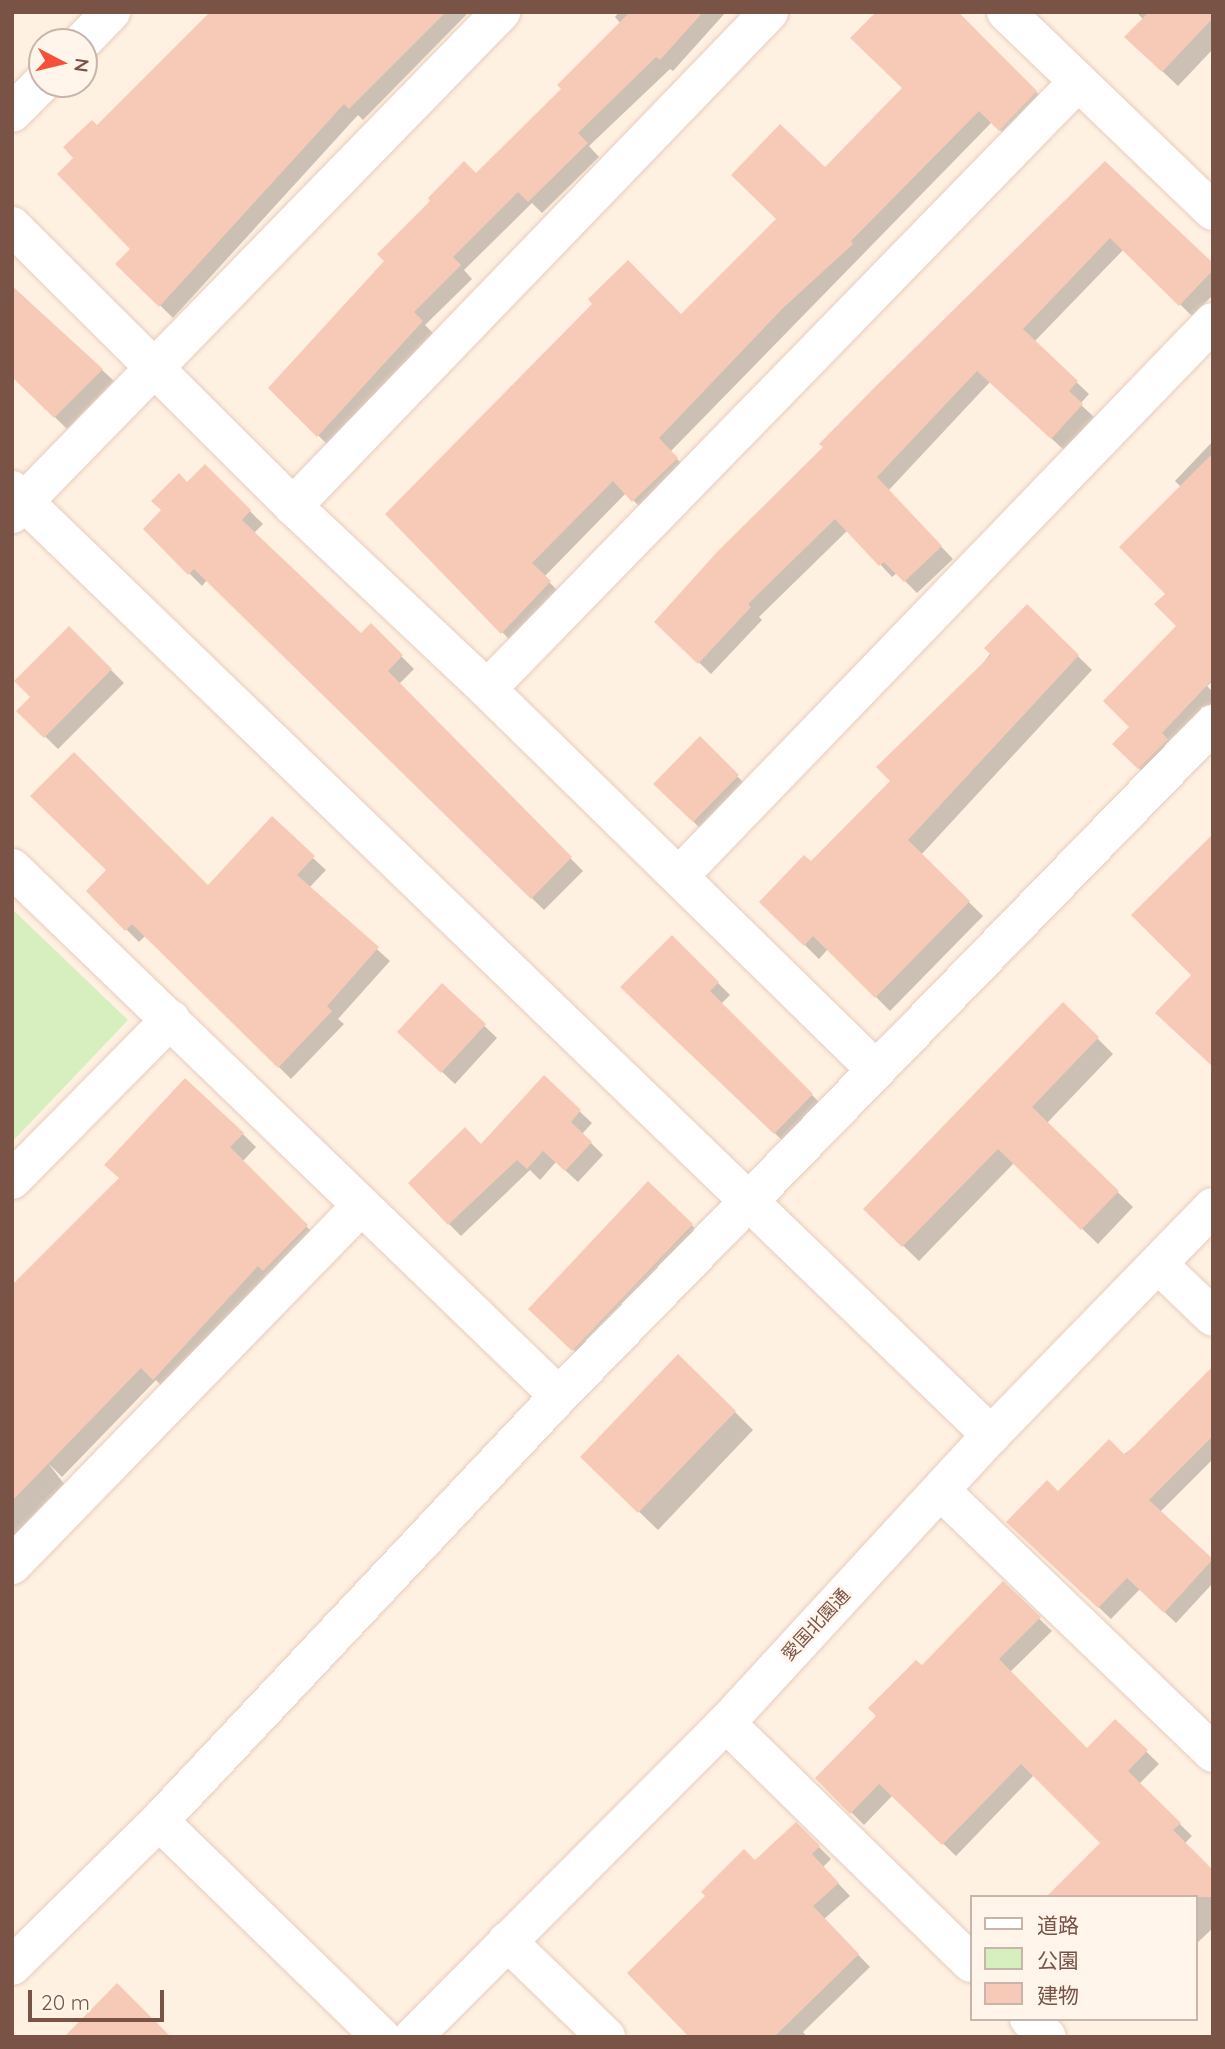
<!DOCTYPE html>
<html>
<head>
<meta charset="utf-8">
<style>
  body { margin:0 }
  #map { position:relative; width:1225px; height:2049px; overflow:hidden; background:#fff1e2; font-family:Quicksand,"Noto Sans JP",sans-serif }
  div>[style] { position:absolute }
  .green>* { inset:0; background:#d7eebf }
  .shadow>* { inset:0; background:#0003 }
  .building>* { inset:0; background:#f7cab7 }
  .roads { filter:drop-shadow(0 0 2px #e6cdbf) drop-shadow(0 0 2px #e6cdbf) }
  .minor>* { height:38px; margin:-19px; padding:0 19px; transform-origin:19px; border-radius:19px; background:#fff }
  span { translate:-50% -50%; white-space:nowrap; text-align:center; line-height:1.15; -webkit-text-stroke:5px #fff5eb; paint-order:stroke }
  .street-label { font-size:18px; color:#795346 }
  .frame { position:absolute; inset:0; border:14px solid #795346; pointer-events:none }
  .legend { position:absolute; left:970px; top:1895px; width:228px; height:126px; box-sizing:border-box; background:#fff5eb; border:2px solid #c9b4a9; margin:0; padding:9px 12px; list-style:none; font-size:21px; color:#795346 }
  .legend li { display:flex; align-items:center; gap:14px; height:35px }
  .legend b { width:35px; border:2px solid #c9b4a9 }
  .north { position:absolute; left:28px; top:28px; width:70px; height:70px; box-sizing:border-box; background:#fff5eb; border:2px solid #c9b4a9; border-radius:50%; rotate:97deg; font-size:19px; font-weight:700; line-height:28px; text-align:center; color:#795346 }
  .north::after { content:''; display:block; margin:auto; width:24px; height:32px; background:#f5503a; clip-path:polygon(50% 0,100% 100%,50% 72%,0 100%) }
  .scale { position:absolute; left:28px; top:1990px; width:136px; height:32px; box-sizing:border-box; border:4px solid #795346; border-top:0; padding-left:9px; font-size:21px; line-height:24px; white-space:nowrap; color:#795346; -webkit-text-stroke:5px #fff5eb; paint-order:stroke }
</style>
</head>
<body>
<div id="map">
  <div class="green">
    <div style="clip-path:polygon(12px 909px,128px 1020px,12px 1142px)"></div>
  </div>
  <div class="shadow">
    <div style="clip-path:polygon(212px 12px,469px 12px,363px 120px,358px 115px,173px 318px,118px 264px,133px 249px,76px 158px,97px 127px)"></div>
    <div style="clip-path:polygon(619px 12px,726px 12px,673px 71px,670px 69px,589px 146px,599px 157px,542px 213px,532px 203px,464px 270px,472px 279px,425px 325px,434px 334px,331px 448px,270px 388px,563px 89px,621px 24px,615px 17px)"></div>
    <div style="clip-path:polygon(958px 12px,1049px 105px,1012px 142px,992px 122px,670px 452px,689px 471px,646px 513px,626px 493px,544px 577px,562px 595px,515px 645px,387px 514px,681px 317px,904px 89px)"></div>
    <div style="clip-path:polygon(1136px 12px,1213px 12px,1213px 49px,1178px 86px,1142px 52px,1144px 20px)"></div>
    <div style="clip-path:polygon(1105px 164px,1213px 265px,1213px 295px,1192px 316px,1124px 249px,1034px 342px,1089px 394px,1080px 404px,1094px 417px,1064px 450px,990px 382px,888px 491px,953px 559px,917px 593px,897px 573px,892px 577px,848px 530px,759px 617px,762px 620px,711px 674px,657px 622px)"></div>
    <div style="clip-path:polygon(12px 286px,114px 381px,67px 429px,12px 375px)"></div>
    <div style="clip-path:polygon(1213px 441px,1213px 681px,1207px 686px,1213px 692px,1213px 703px,1173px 746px,1151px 780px,1114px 744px,1131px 727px,1178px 626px,1168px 594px,1181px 487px,1175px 481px)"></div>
    <div style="clip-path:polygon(205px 467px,263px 524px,253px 534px,361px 635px,371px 626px,414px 669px,399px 684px,583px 871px,544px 910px,207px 580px,202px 586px,145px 529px)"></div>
    <div style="clip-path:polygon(1027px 606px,1092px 670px,921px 855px,983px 916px,890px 1011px,828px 949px,819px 959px,761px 902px,811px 863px,892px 781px)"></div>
    <div style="clip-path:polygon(69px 628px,124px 683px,58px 749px,19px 711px,33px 697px)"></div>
    <div style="clip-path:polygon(700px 739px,750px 789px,706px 834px,655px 784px)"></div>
    <div style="clip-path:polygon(313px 858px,326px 870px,309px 888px,390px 961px,338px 1019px,344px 1024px,291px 1079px,146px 935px,139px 942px,88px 891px,208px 887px)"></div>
    <div style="clip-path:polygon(672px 937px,730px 995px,721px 1004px,824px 1107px,787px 1145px,635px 999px)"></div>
    <div style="clip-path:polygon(442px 985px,497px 1038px,455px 1084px,412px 1044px)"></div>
    <div style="clip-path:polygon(1063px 1004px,1113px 1054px,1047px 1123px,1133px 1207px,1098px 1244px,1014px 1163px,919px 1261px,865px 1209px)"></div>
    <div style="clip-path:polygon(544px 1078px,592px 1123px,582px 1134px,603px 1155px,578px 1182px,556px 1162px,540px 1180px,530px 1170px,461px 1236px,449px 1224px,481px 1146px)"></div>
    <div style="clip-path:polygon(243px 1134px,256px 1147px,242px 1162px,320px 1240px,167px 1392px,156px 1380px,62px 1477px,48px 1463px,65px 1485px,12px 1538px,12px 1289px)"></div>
    <div style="clip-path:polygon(649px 1184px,704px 1237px,586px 1362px,531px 1309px)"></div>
    <div style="clip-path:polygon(1213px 1387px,1213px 1459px,1160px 1512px,1213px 1560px,1213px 1583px,1176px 1623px,1140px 1589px,1111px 1619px,1020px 1533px)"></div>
    <div style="clip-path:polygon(735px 1412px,753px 1430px,658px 1530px,601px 1475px)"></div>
    <div style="clip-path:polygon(1003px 1584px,1052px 1631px,1010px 1672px,1087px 1750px,1115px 1721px,1159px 1764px,1139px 1784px,1192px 1836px,1184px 1844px,1213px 1873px,1213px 1928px,1195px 1945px,1195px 1897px,1102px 1844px,1034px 1775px,956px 1856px,893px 1795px,864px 1825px,817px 1778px)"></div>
    <div style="clip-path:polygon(796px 1824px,831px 1859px,823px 1867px,850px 1896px,824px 1919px,870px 1967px,803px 2032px,807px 2037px,691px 2037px,755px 1862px)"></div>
  </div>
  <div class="building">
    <div style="clip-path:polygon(210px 12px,446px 12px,349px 109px,344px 104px,159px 307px,115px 264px,130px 249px,57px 174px,73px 158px,63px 147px,92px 120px,97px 125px)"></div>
    <div style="clip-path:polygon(630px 12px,703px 12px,660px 60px,656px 57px,578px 133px,588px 143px,528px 202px,518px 192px,453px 257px,461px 265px,414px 312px,423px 321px,317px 437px,268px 388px,384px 261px,377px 254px,430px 201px,428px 198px,464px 161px,476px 173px,561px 89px,557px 85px)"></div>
    <div style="clip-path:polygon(876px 12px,958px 12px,1037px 91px,999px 131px,979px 111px,851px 241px,853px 244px,782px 309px,659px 438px,678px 458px,632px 502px,613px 481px,532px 563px,551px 581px,501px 634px,385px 514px,592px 304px,588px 299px,628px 260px,681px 314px,776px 219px,731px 175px,780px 124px,825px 167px,902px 88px,850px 38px)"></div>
    <div style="clip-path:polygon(1149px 12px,1213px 12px,1213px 18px,1162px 72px,1124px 37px)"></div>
    <div style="clip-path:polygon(1105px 161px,1213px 263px,1213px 270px,1179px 306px,1110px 238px,1023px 329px,1078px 381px,1069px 391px,1083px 404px,1051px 439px,977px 371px,877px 477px,942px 546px,904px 582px,884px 562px,879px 566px,835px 519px,748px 604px,751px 607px,698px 664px,654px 622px,717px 552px,823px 447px,819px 444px,874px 388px)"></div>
    <div style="clip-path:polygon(12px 286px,103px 369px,54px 418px,12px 377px)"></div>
    <div style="clip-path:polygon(1213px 453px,1213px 679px,1162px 733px,1168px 739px,1138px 769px,1112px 744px,1129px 727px,1103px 701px,1176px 626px,1154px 604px,1165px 594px,1119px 547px)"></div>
    <div style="clip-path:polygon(205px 464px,251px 510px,242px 520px,361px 633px,371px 623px,403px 655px,388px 671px,572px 857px,531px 899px,194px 569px,188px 575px,143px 529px,161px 510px,151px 501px,179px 473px,187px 482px)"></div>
    <div style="clip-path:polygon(1027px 604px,1079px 655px,908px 840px,970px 901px,875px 998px,813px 936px,804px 946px,759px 902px,804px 855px,811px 861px,890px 781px,876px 767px,991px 655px,984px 648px)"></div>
    <div style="clip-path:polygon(69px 626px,112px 669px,44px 738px,16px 711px,30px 697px,14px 681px)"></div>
    <div style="clip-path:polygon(700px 736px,739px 775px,693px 822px,653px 784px)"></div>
    <div style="clip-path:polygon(74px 752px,208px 885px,272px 816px,315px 856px,297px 875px,379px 947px,327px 1006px,332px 1011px,278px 1068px,132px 924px,125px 931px,86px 891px,106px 870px,30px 796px)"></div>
    <div style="clip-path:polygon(1213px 834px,1213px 1067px,1155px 1013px,1191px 975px,1131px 915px)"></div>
    <div style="clip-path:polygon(672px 935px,719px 982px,710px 991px,813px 1094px,774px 1134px,620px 987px)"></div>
    <div style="clip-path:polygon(442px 983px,486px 1024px,441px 1073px,397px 1032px)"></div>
    <div style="clip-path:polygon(1063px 1002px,1099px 1037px,1032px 1107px,1119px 1191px,1081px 1230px,998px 1149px,902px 1247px,863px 1209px)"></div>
    <div style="clip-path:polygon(544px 1075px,581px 1110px,571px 1122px,592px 1142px,565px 1171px,543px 1151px,527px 1169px,517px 1160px,448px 1225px,408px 1183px,465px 1127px,481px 1144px)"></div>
    <div style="clip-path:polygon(185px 1078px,244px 1133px,230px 1147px,308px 1225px,263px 1271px,258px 1266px,153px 1380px,141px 1368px,12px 1501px,12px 1285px,119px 1178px,104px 1165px)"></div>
    <div style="clip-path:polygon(648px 1181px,693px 1224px,572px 1351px,528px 1309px)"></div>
    <div style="clip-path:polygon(678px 1354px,736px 1411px,638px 1513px,580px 1457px)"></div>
    <div style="clip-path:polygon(1213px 1366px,1213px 1436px,1149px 1500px,1213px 1559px,1164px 1613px,1127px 1578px,1098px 1608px,1006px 1522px,1047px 1480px,1058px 1491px,1109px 1439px,1125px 1455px)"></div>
    <div style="clip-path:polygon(1003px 1581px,1041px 1617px,999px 1659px,1087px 1748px,1115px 1719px,1148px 1750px,1128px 1771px,1181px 1823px,1173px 1830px,1213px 1870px,1213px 1897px,1046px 1897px,1100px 1843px,1021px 1764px,942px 1845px,879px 1784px,850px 1814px,815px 1778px,876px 1716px,868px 1708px,916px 1660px,922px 1665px)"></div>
    <div style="clip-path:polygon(796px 1822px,820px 1846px,812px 1854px,839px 1883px,813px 1906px,859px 1954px,774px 2037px,689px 2037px,627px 1973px,705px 1896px,701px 1892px,744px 1849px,755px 1860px)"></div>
    <div style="clip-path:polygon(117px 1983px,171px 2037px,64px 2037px)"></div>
  </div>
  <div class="roads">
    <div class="minor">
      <div style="left:1006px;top:12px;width:287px;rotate:43.9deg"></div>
      <div style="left:82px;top:42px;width:42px;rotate:-46deg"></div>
      <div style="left:12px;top:113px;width:42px;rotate:-45deg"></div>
      <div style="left:12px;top:226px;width:397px;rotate:44.9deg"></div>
      <div style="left:293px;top:506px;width:267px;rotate:43.3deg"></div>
      <div style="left:487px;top:689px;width:545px;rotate:44.4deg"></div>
      <div style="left:12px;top:490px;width:1361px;rotate:43.99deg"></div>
      <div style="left:293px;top:506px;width:686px;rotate:-46.06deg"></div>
      <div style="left:12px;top:514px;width:701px;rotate:-45.75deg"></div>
      <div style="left:487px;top:689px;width:847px;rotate:-45.77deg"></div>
      <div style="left:12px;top:868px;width:760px;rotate:43.99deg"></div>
      <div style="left:680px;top:875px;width:768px;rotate:-46.06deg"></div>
      <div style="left:12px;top:1180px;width:226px;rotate:-45.4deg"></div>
      <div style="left:1158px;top:1264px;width:76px;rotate:43.9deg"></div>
      <div style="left:941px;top:1491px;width:378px;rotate:43.9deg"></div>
      <div style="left:12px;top:1565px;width:499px;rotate:-45.8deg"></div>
      <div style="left:726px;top:1723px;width:343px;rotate:44.4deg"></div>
      <div style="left:159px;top:1821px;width:310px;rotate:44.2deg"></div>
      <div style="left:507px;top:1941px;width:138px;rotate:44.1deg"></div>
      <div style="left:12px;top:1966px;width:206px;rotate:-44.6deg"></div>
      <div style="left:159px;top:1821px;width:584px;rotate:-46.74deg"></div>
      <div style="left:559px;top:1396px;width:938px;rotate:-45.78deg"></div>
      <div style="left:1029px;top:2019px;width:25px;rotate:45deg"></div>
      <div style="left:413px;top:2037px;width:443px;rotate:-45.1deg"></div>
      <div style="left:726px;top:1723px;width:391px;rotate:-47.4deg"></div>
      <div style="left:991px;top:1435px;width:318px;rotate:-45.8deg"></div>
    </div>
  </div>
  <div class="street-label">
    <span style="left:816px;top:1625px;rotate:-47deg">愛国北園通</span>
  </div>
  <div class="frame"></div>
  <ul class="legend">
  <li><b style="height:9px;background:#fff"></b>道路</li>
  <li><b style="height:19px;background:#d7eebf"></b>公園</li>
  <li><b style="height:19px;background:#f7cab7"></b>建物</li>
  </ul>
  <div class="north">N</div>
  <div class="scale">20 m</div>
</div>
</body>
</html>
